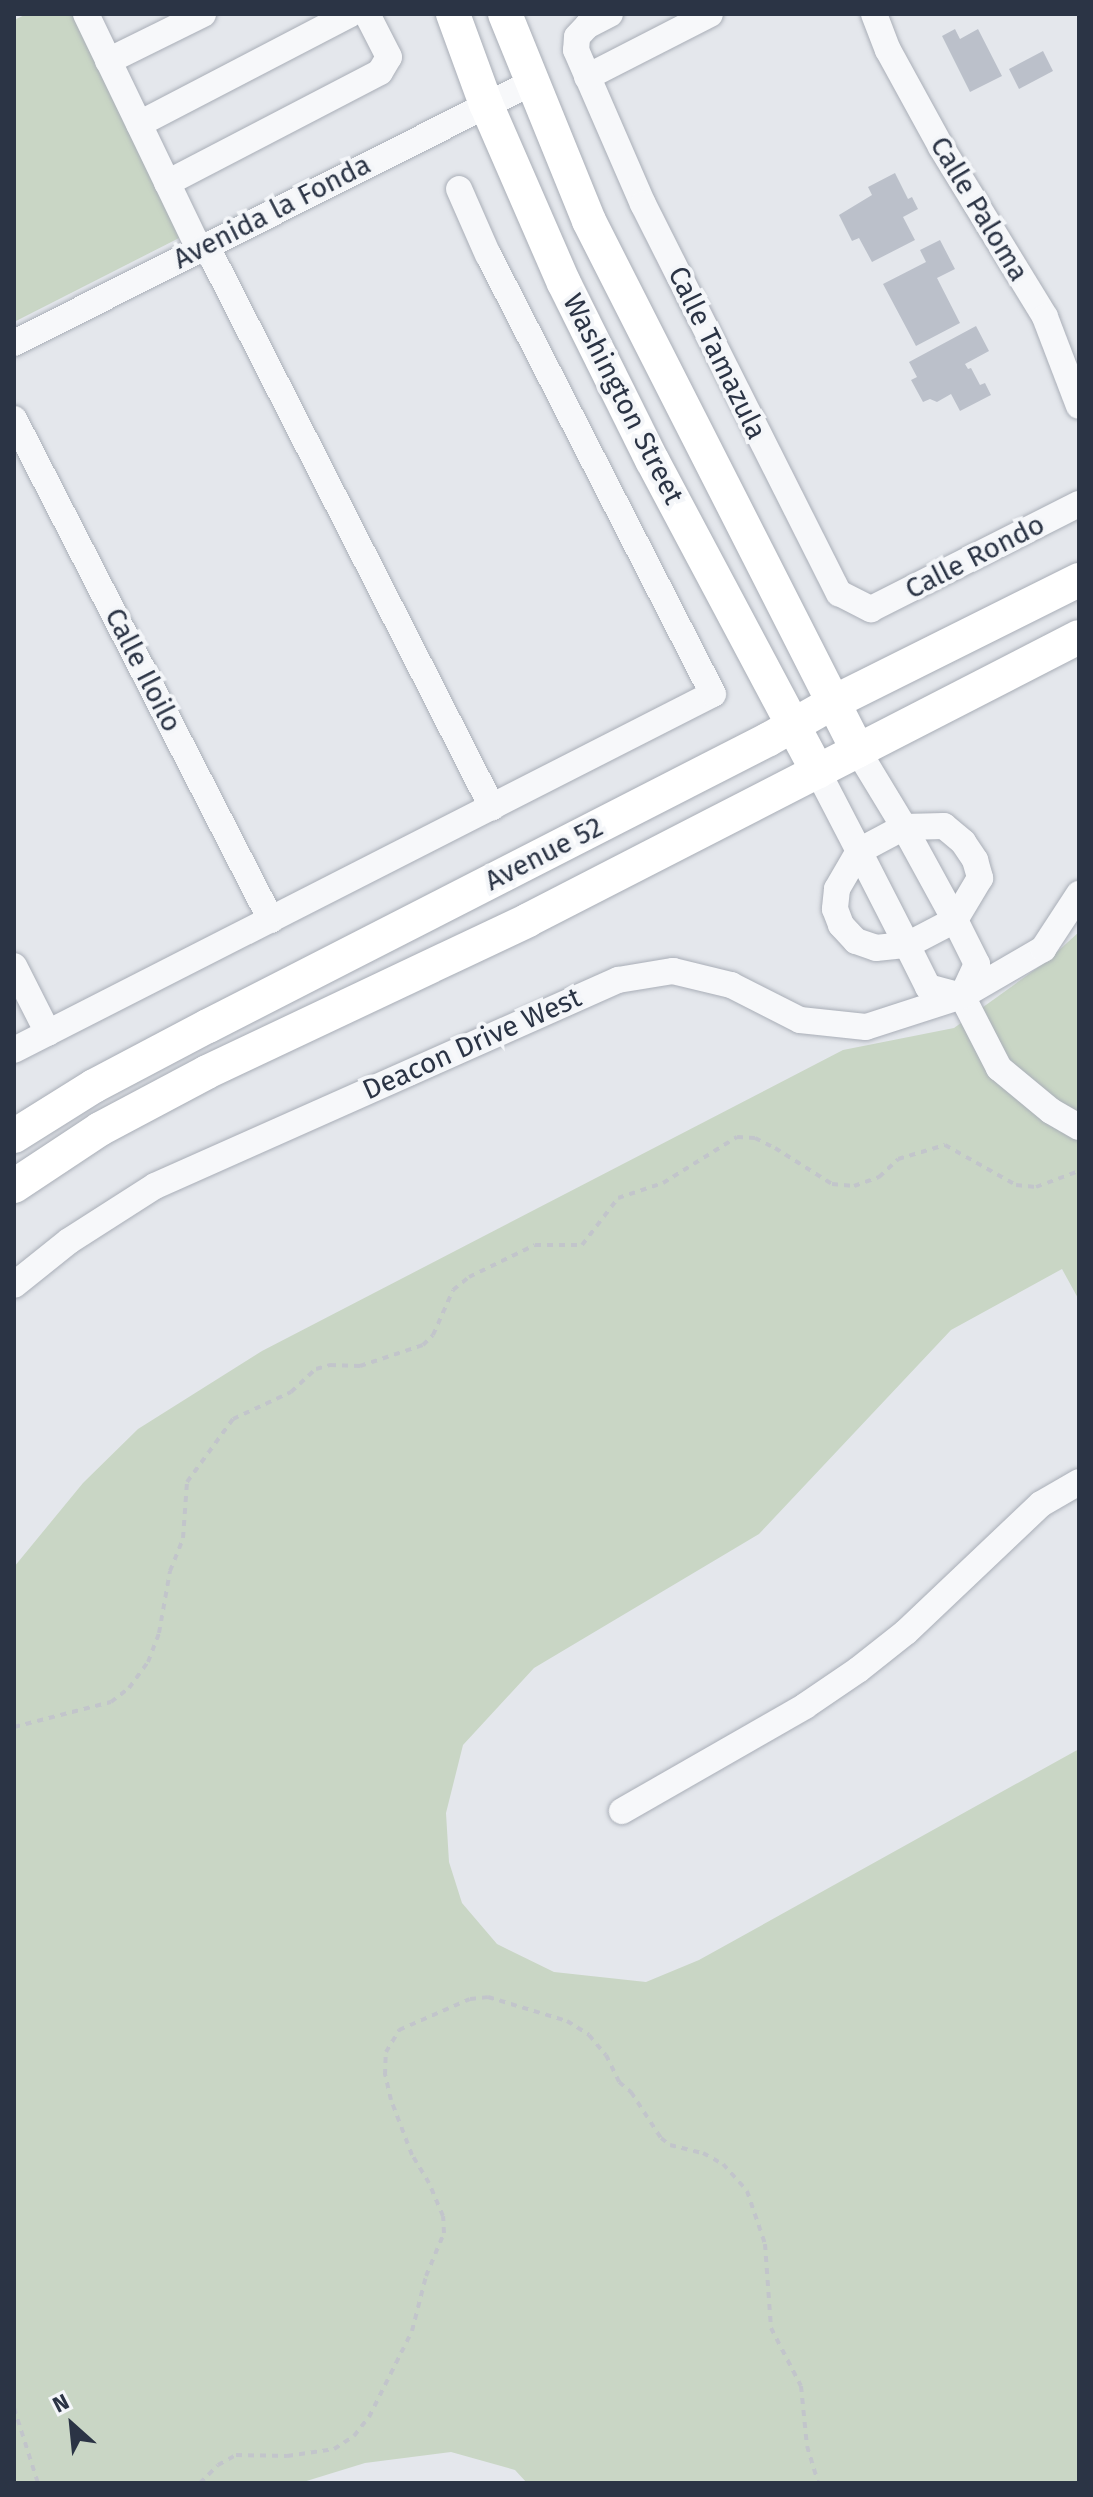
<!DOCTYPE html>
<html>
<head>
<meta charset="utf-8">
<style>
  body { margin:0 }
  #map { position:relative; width:1093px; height:2497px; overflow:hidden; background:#e4e7ec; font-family:"Fira Sans",sans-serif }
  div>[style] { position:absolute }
  .green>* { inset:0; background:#c9d6c5 }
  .building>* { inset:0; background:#bbc0ca }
  .path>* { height:4px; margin-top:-2px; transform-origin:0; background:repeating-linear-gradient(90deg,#c2c5cb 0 6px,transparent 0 12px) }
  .roads { filter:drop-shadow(0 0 2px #a9aeb7) drop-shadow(0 0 2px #a9aeb7) }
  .minor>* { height:26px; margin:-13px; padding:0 13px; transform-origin:13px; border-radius:13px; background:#f7f8fa }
  .major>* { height:34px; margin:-17px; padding:0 17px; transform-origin:17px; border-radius:17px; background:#fff }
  span { translate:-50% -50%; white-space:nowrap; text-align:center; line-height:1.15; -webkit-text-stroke:8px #f4f6f9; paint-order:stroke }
  .street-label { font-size:28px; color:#2b3445 }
  .frame { position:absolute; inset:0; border:16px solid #2b3445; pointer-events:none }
  .north { position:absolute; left:32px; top:2385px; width:80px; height:80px; -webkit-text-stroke:6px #f4f6f9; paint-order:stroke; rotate:333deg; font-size:22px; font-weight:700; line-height:32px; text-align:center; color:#2b3445 }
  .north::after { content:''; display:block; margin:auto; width:28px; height:36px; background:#2b3445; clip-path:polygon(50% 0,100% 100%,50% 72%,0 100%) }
</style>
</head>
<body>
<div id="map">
  <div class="green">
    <div style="clip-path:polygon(27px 14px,72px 14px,183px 236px,14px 322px,14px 20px)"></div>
    <div style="clip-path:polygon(1079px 932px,1079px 1300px,1062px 1269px,951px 1330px,759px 1534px,534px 1668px,463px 1745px,446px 1813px,449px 1862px,462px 1903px,497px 1944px,554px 1972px,646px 1982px,699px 1960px,1079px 1749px,1079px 2483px,527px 2483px,515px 2470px,451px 2452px,365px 2463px,300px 2483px,14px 2483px,14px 1567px,83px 1483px,138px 1429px,262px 1351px,843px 1050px,954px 1028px,1047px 961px)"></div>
  </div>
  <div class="building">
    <div style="clip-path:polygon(955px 29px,960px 39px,978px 29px,1002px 76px,970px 92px,942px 36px)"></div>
    <div style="clip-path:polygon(1043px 51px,1053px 71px,1019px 89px,1009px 69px)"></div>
    <div style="clip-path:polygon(895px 173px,908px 199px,912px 197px,918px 209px,903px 217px,915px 240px,872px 262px,859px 238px,852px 241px,839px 215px,872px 195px,868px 187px)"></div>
    <div style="clip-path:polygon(940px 240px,955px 269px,937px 278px,960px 323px,916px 346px,883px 284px,926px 262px,920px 250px)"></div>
    <div style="clip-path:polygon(976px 326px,989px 351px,965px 364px,968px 369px,971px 368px,980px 385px,985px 383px,991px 395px,960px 411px,951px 394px,937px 402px,930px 399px,923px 402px,911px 380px,917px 377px,909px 362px)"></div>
  </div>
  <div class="path">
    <div style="left:14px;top:1727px;width:100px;rotate:-14.5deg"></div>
    <div style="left:111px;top:1702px;width:23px;rotate:-38deg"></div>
    <div style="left:129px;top:1688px;width:32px;rotate:-54deg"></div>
    <div style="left:148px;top:1662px;width:31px;rotate:-69deg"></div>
    <div style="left:159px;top:1633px;width:63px;rotate:-79.9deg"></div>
    <div style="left:170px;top:1571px;width:35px;rotate:-68deg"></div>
    <div style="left:183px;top:1538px;width:56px;rotate:-85.9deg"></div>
    <div style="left:187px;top:1482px;width:78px;rotate:-53.9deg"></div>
    <div style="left:233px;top:1419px;width:64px;rotate:-25deg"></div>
    <div style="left:291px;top:1392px;width:34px;rotate:-43deg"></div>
    <div style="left:316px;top:1369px;width:15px;rotate:-16deg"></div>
    <div style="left:330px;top:1365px;width:30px;rotate:2deg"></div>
    <div style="left:360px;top:1366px;width:66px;rotate:-18.4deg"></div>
    <div style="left:423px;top:1345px;width:14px;rotate:-45deg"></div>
    <div style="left:433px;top:1335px;width:49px;rotate:-66deg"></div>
    <div style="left:453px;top:1290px;width:21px;rotate:-39deg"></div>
    <div style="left:469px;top:1277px;width:73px;rotate:-25.9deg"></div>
    <div style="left:535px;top:1245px;width:47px"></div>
    <div style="left:582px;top:1245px;width:59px;rotate:-52.5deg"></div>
    <div style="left:618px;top:1198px;width:47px;rotate:-18.4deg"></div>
    <div style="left:663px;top:1183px;width:87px;rotate:-31.9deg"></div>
    <div style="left:737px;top:1137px;width:18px;rotate:3deg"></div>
    <div style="left:755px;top:1138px;width:22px;rotate:27deg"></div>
    <div style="left:775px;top:1148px;width:67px;rotate:32.3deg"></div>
    <div style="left:832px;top:1184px;width:22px;rotate:5deg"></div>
    <div style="left:854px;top:1186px;width:27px;rotate:-20deg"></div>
    <div style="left:879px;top:1177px;width:26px;rotate:-43deg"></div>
    <div style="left:898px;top:1159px;width:49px;rotate:-16.6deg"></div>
    <div style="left:945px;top:1145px;width:81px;rotate:29.4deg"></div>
    <div style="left:1016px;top:1185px;width:20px;rotate:6deg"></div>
    <div style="left:1036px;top:1187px;width:46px;rotate:-20.4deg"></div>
    <div style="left:14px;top:2408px;width:79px;rotate:72.3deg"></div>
    <div style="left:200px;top:2483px;width:25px;rotate:-45deg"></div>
    <div style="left:218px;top:2465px;width:21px;rotate:-29deg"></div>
    <div style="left:236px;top:2455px;width:51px;rotate:1.1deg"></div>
    <div style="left:287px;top:2456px;width:48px;rotate:-8.5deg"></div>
    <div style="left:334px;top:2449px;width:24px;rotate:-33deg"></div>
    <div style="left:354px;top:2436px;width:24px;rotate:-52deg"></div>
    <div style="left:369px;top:2417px;width:96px;rotate:-63.4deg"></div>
    <div style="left:412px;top:2331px;width:57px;rotate:-75.7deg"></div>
    <div style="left:426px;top:2276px;width:47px;rotate:-67.3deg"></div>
    <div style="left:444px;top:2233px;width:17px;rotate:-93deg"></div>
    <div style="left:443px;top:2216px;width:36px;rotate:-113deg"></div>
    <div style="left:429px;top:2183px;width:33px;rotate:-121deg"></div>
    <div style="left:412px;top:2155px;width:59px;rotate:-110.9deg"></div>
    <div style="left:391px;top:2100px;width:26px;rotate:-103deg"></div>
    <div style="left:385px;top:2075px;width:23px;rotate:-88deg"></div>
    <div style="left:386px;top:2052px;width:26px;rotate:-59deg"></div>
    <div style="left:399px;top:2030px;width:77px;rotate:-23.6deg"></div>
    <div style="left:470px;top:1999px;width:18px;rotate:-6deg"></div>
    <div style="left:488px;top:1997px;width:83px;rotate:16.9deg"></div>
    <div style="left:567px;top:2021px;width:26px;rotate:32deg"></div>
    <div style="left:589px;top:2035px;width:26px;rotate:50deg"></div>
    <div style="left:606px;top:2055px;width:30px;rotate:64deg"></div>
    <div style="left:619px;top:2082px;width:16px;rotate:40deg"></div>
    <div style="left:631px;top:2092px;width:55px;rotate:56.9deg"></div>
    <div style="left:661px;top:2138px;width:11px;rotate:38deg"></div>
    <div style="left:670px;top:2145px;width:34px;rotate:14deg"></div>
    <div style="left:703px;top:2153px;width:23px;rotate:29deg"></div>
    <div style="left:723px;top:2164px;width:36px;rotate:48deg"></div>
    <div style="left:747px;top:2191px;width:56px;rotate:71.2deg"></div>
    <div style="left:765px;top:2244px;width:84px;rotate:85.9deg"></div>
    <div style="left:771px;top:2328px;width:65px;rotate:62.7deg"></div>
    <div style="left:801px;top:2386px;width:60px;rotate:84.3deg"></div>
    <div style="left:807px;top:2446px;width:39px;rotate:73deg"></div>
  </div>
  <div class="roads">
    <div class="minor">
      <div style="left:86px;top:14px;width:261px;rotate:64.3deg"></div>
      <div style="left:610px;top:14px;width:25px;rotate:153deg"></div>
      <div style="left:588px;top:25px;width:16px;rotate:133deg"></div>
      <div style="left:577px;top:37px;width:13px;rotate:94deg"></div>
      <div style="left:576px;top:50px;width:168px;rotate:66.5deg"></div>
      <div style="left:643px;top:204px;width:436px;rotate:63.3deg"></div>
      <div style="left:839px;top:593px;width:36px;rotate:27deg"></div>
      <div style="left:871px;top:609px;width:233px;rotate:-26.8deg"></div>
      <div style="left:874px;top:14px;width:39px;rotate:69deg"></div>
      <div style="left:888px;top:50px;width:111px;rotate:61.3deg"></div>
      <div style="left:941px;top:147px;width:199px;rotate:58.5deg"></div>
      <div style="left:1045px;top:317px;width:95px;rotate:69.1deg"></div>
      <div style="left:108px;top:61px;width:106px;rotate:-26.3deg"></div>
      <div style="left:587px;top:77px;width:138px;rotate:-27.1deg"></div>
      <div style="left:139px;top:124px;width:238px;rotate:-27.5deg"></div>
      <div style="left:167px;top:183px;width:240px;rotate:-27.5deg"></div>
      <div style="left:380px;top:72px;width:17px;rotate:-59deg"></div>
      <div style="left:389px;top:57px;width:48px;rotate:-117.1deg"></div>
      <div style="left:206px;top:245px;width:631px;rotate:63.03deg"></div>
      <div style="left:14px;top:343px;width:579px;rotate:-26.7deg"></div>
      <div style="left:14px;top:419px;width:563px;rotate:62.84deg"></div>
      <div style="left:858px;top:751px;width:89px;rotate:58.8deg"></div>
      <div style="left:904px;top:827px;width:40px;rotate:-1.4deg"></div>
      <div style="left:944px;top:826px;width:25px;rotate:40deg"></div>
      <div style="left:963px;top:842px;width:22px;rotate:56deg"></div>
      <div style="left:975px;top:860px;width:19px;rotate:74deg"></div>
      <div style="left:980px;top:878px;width:49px;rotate:120.8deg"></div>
      <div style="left:955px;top:920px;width:49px;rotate:63.4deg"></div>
      <div style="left:977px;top:964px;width:35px;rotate:115deg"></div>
      <div style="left:818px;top:772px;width:89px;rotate:62.6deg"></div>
      <div style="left:859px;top:851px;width:44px;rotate:120.1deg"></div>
      <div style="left:837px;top:889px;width:20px;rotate:96deg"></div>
      <div style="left:835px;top:909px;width:17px;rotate:69deg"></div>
      <div style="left:841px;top:925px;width:22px;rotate:47deg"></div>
      <div style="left:856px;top:941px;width:21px;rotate:19deg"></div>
      <div style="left:876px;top:948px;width:31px;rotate:-6deg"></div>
      <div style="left:907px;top:945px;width:47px;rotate:63.4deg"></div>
      <div style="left:928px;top:987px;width:35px;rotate:15deg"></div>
      <div style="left:962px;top:996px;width:81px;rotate:62.8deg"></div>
      <div style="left:999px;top:1068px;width:67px;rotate:39.6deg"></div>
      <div style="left:1051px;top:1111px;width:32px;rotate:30deg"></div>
      <div style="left:904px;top:827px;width:106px;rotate:61.3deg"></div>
      <div style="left:955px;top:920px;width:54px;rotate:152.5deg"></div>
      <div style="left:907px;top:945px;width:106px;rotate:-117.1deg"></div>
      <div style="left:859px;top:851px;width:51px;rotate:-28.1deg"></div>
      <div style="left:14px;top:966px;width:75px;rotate:63.1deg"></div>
      <div style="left:14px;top:1050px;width:784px;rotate:-26.99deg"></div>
      <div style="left:713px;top:694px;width:493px;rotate:-117.1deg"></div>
      <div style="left:488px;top:255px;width:72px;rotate:-113.7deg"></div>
      <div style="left:14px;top:1285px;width:70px;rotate:-38.7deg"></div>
      <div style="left:69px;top:1241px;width:102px;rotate:-32.6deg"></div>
      <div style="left:155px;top:1186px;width:507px;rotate:-23.99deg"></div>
      <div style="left:618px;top:980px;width:56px;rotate:-9.3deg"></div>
      <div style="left:673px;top:971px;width:60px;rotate:13.6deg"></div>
      <div style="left:731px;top:985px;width:77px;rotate:26.9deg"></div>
      <div style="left:800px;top:1020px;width:66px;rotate:6.1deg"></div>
      <div style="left:866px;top:1027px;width:101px;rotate:-17.9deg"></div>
      <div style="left:962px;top:996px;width:94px;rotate:-30.1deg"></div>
      <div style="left:1043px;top:949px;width:66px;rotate:-56.8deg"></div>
      <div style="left:622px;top:1811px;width:211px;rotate:-29.8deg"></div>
      <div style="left:805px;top:1706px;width:64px;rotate:-34.2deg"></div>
      <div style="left:858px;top:1670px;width:61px;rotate:-38.4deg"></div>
      <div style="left:906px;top:1632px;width:186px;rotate:-43.5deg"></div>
      <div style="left:1041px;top:1504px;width:44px;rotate:-30.1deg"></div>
    </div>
    <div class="major">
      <div style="left:453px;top:14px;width:96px;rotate:69.9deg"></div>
      <div style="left:486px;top:104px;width:195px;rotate:66.5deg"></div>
      <div style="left:564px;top:283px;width:198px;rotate:63.6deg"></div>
      <div style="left:652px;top:460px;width:353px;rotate:62deg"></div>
      <div style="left:505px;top:14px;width:223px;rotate:67.9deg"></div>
      <div style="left:589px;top:221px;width:594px;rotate:63.09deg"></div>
      <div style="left:14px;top:1136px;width:94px;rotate:-32deg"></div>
      <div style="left:94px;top:1086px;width:129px;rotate:-27.8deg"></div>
      <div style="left:208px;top:1026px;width:630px;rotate:-27.09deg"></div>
      <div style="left:769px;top:739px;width:73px;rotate:-29.7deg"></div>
      <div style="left:832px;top:703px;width:276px;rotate:-26.5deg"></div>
      <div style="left:14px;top:1186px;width:103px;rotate:-33.5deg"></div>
      <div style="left:100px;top:1129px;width:121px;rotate:-28deg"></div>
      <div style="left:207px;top:1072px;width:355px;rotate:-25.3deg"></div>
      <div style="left:528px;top:920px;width:619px;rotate:-27.19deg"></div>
    </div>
  </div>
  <div class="street-label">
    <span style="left:979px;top:209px;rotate:59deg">Calle Paloma</span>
    <span style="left:272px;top:212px;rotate:-27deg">Avenida la Fonda</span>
    <span style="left:717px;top:353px;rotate:64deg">Calle Tamazula</span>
    <span style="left:623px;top:399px;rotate:63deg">Washington Street</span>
    <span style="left:975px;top:557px;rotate:-27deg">Calle Rondo</span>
    <span style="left:143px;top:670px;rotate:63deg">Calle Iloilo</span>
    <span style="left:544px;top:854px;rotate:-27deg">Avenue 52</span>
    <span style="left:472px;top:1044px;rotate:-24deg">Deacon Drive West</span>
  </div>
  <div class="frame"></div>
  <div class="north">N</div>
</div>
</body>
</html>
